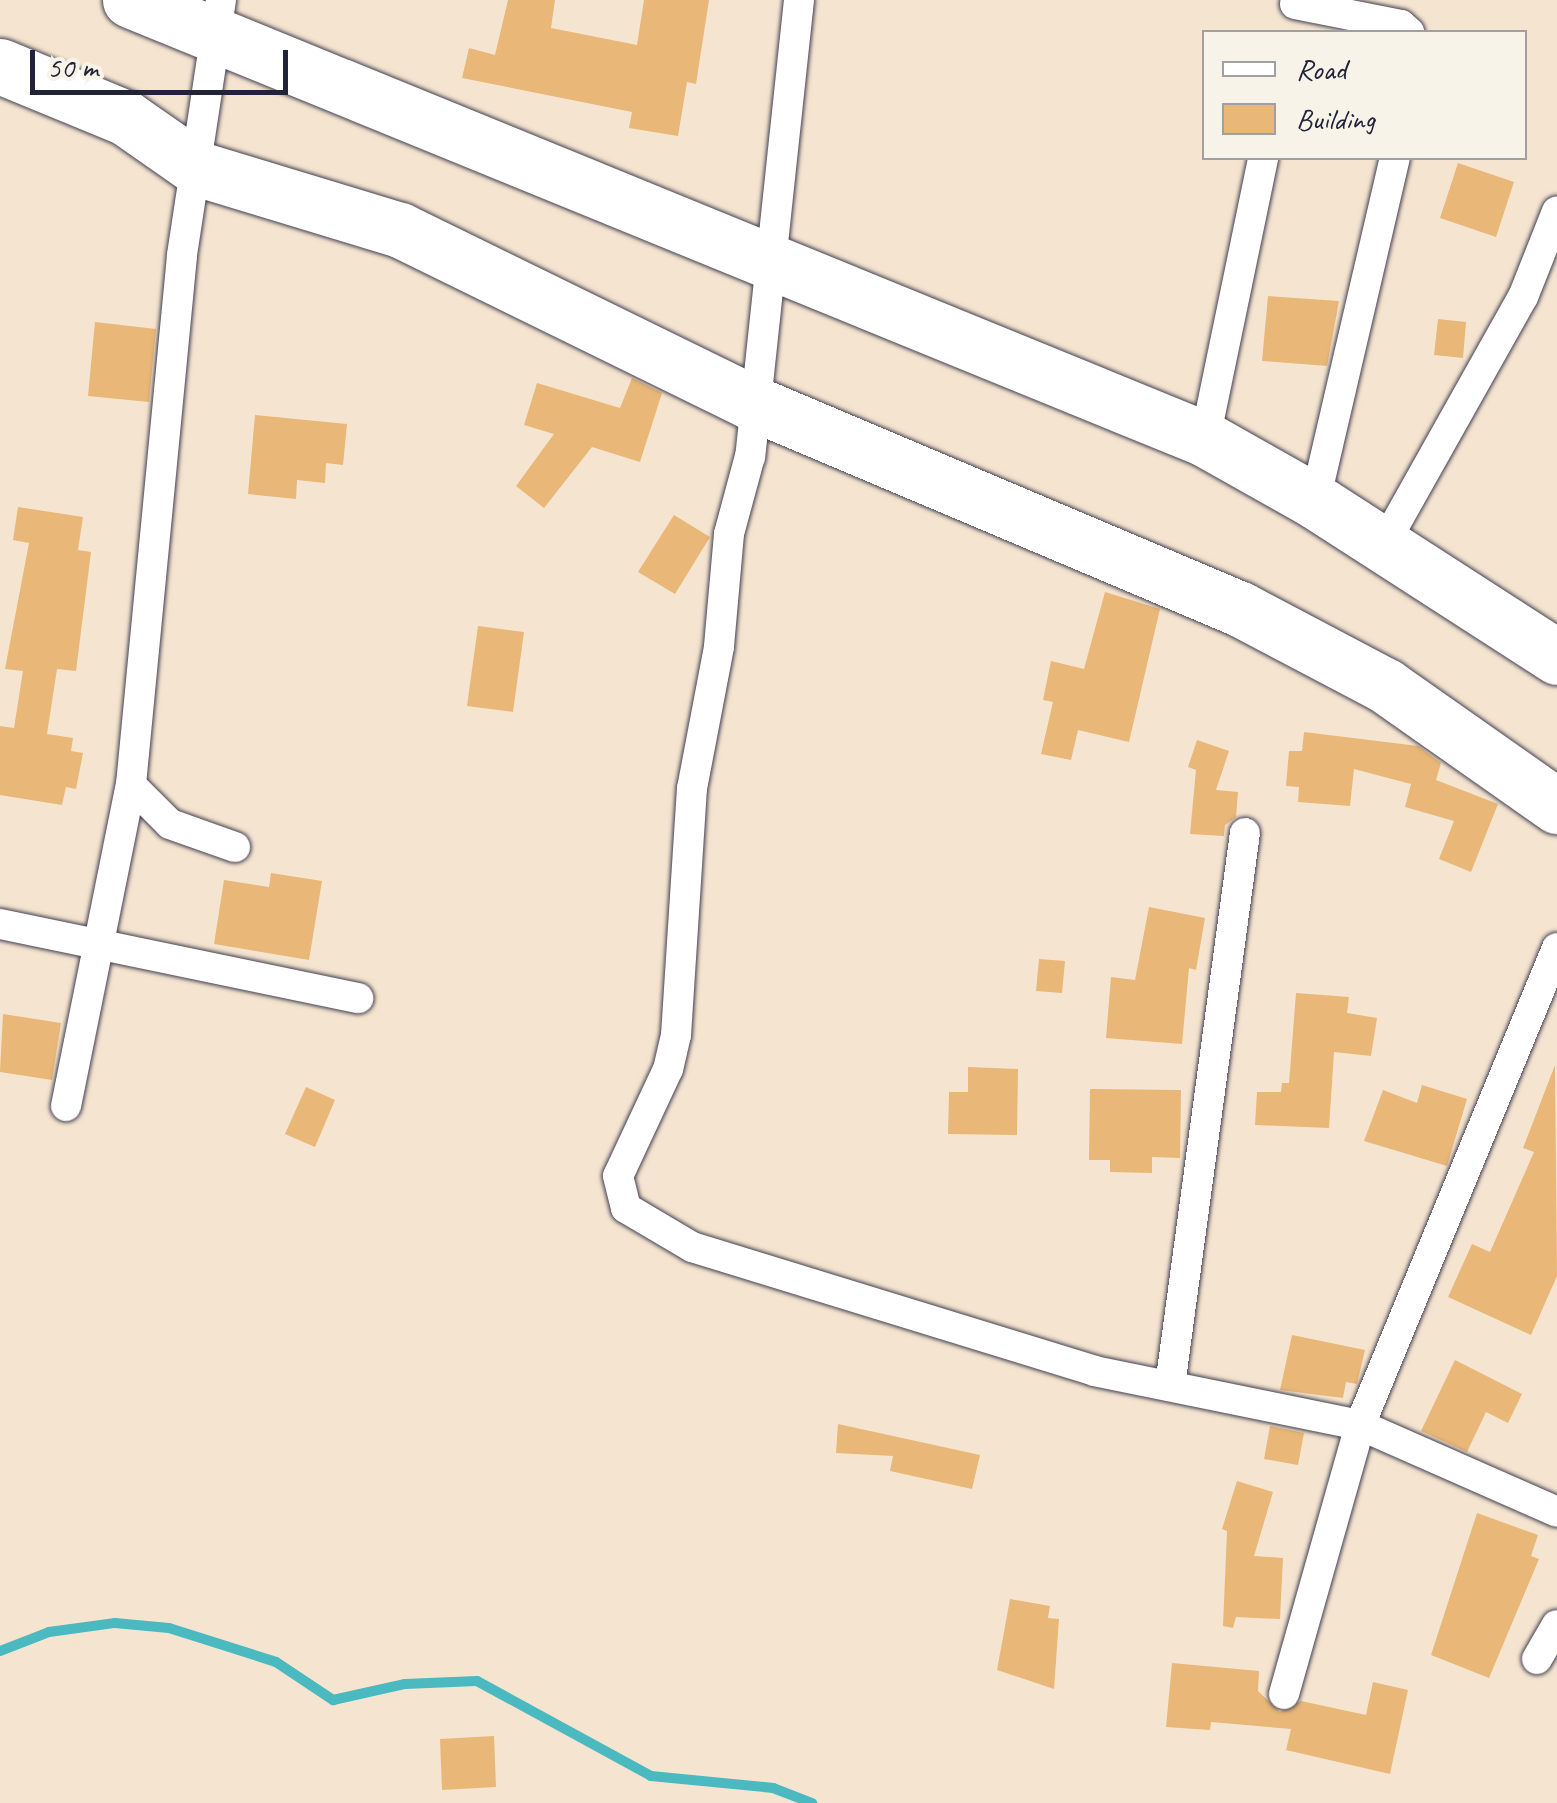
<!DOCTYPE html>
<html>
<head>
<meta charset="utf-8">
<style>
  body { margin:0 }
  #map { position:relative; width:1557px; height:1803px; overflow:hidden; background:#f5e5d0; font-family:Caveat,sans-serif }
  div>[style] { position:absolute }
  .stream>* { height:10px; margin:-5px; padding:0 5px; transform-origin:5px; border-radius:5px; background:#4ab9c0 }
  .building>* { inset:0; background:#e9b777 }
  .roads { filter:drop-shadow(0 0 2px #423f51) drop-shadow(0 0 2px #423f51) }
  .street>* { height:30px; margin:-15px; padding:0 15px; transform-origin:15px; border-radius:15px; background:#fff }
  .highway>* { height:55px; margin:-27.5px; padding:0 27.5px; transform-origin:27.5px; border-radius:27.5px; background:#fff }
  span { translate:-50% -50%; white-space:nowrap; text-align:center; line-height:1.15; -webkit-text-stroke:9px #f7f3e8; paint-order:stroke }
  .legend { position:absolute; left:1202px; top:30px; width:325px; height:130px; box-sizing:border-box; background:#f7f3e8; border:2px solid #a29fa3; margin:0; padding:12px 18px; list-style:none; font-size:30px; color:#22223b }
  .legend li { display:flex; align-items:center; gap:20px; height:50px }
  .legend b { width:50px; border:2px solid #a29fa3 }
  .scale { position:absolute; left:30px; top:50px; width:258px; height:45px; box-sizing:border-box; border:5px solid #22223b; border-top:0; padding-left:12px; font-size:30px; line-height:35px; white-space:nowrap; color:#22223b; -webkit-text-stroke:8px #f7f3e8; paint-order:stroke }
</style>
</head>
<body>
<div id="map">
  <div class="stream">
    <div style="left:0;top:1651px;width:53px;rotate:-21.2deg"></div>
    <div style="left:49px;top:1632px;width:67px;rotate:-7.8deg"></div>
    <div style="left:115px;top:1623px;width:54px;rotate:5.3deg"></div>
    <div style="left:169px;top:1628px;width:112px;rotate:17.6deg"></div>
    <div style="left:276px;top:1662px;width:69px;rotate:33.7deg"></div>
    <div style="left:333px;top:1700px;width:74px;rotate:-12.5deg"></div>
    <div style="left:405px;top:1684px;width:72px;rotate:-2.4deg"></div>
    <div style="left:477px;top:1681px;width:198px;rotate:28.6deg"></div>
    <div style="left:651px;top:1776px;width:123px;rotate:5.6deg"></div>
    <div style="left:773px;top:1788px;width:42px;rotate:21deg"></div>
  </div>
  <div class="building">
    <div style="clip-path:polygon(508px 0,555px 0,551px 28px,637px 45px,644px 0,709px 0,696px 84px,687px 82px,678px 136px,629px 128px,632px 112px,462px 78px,469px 48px,495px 55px)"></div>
    <div style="clip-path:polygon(1458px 163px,1514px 182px,1496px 237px,1440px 218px)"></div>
    <div style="clip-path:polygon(1268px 296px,1339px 301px,1327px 366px,1262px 361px)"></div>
    <div style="clip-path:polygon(1438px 319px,1466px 322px,1463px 358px,1434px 355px)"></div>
    <div style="clip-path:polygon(95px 322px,156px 329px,149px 402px,88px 396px)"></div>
    <div style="clip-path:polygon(632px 378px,662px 393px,640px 462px,592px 447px,544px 508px,516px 486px,554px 434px,524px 425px,537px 383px,620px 408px)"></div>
    <div style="clip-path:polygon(255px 415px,347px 424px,343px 465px,326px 463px,325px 483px,297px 480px,296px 499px,248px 494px)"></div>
    <div style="clip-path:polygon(18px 507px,83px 517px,78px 550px,91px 552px,76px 671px,57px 669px,47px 734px,73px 738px,71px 751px,83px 753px,76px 789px,66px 787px,62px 805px,0 795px,0 726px,14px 728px,23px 671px,5px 669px,29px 543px,13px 540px)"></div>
    <div style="clip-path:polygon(674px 515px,710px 537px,675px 594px,638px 572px)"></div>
    <div style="clip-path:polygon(1105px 592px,1160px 609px,1129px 742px,1078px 730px,1071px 760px,1041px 754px,1053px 702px,1043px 700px,1051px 661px,1084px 669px)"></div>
    <div style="clip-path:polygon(478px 626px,524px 632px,513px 712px,467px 706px)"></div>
    <div style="clip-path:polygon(1304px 732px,1418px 746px,1441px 763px,1436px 780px,1498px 804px,1471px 872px,1439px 859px,1454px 821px,1405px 807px,1411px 784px,1354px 769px,1350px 806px,1298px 802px,1299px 787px,1286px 786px,1289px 751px,1302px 751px)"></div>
    <div style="clip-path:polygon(1197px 740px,1229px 751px,1216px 790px,1238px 792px,1236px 817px,1225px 825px,1224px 836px,1190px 834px,1196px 770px,1188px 767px)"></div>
    <div style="clip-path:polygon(271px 873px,322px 881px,309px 960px,214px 944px,224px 880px,269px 887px)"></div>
    <div style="clip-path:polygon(1149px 907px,1205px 918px,1196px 970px,1189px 968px,1182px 1044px,1106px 1038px,1111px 977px,1135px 980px)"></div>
    <div style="clip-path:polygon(1039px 959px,1065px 961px,1062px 993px,1036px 991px)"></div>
    <div style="clip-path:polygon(1296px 993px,1349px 997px,1347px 1013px,1377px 1018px,1371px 1056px,1334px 1052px,1329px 1128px,1255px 1125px,1257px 1092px,1281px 1092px,1282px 1083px,1289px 1083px)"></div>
    <div style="clip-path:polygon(3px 1014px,61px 1023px,52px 1080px,0 1072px)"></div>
    <div style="clip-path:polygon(1555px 1065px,1557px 1276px,1531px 1335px,1448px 1297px,1472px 1244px,1490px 1252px,1534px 1152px,1523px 1148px)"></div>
    <div style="clip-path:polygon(968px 1067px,1018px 1069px,1017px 1135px,948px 1134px,949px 1092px,968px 1092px)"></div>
    <div style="clip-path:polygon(1422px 1085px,1467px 1099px,1447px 1166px,1364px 1141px,1383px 1090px,1417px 1103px)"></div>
    <div style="clip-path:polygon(306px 1087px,335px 1100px,315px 1147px,285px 1134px)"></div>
    <div style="clip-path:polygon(1090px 1089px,1181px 1090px,1180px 1158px,1152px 1157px,1152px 1173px,1110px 1172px,1110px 1160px,1089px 1160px)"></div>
    <div style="clip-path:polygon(1292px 1335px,1365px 1350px,1357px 1384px,1346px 1382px,1343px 1398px,1280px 1390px)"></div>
    <div style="clip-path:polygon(1455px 1360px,1522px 1394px,1508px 1423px,1486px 1412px,1467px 1452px,1421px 1431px)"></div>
    <div style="clip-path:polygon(838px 1424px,980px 1455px,972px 1489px,890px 1471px,893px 1456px,836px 1453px)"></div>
    <div style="clip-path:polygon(1270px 1426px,1304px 1433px,1298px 1465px,1264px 1459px)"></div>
    <div style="clip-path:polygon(1237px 1481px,1273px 1492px,1254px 1556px,1283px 1558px,1280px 1619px,1236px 1617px,1233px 1628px,1223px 1626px,1227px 1531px,1222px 1529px)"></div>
    <div style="clip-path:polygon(1477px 1513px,1538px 1535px,1531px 1556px,1539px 1559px,1489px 1678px,1431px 1655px)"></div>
    <div style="clip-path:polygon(1010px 1599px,1050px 1606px,1048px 1618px,1059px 1619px,1054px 1689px,997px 1670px)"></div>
    <div style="clip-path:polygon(1172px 1663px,1259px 1671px,1258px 1691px,1280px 1712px,1301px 1701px,1366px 1715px,1373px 1682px,1408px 1690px,1390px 1774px,1286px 1750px,1291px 1729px,1211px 1722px,1210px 1730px,1166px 1727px)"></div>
    <div style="clip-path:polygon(494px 1736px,496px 1787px,442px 1790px,440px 1739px)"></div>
  </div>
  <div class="roads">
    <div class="street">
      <div style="left:221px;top:0;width:259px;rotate:98.7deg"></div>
      <div style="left:182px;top:256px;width:531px;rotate:95.51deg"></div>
      <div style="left:131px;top:785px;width:55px;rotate:45deg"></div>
      <div style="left:170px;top:824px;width:69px;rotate:19.5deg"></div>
      <div style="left:799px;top:0;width:459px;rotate:96.1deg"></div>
      <div style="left:750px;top:456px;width:81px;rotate:105.1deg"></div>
      <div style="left:729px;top:534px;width:113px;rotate:95.1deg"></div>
      <div style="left:719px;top:647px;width:144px;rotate:100.8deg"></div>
      <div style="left:692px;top:788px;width:248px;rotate:93.7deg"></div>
      <div style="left:676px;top:1035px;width:35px;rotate:103deg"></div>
      <div style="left:668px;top:1069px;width:118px;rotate:115deg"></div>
      <div style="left:618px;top:1176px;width:33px;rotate:76deg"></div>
      <div style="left:626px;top:1208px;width:77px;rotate:30.6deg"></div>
      <div style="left:692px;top:1247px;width:421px;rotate:17.1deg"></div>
      <div style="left:1094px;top:1371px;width:271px;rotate:11.5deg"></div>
      <div style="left:1360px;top:1425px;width:215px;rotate:23.8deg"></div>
      <div style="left:1295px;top:4px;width:108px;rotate:11.2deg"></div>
      <div style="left:1401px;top:25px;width:11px;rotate:41deg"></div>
      <div style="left:1205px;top:439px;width:287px;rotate:-78.3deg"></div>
      <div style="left:1315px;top:501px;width:352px;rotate:-76.9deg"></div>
      <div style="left:1383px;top:546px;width:286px;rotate:-60.7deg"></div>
      <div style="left:1523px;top:297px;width:92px;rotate:-68.4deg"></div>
      <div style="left:0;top:924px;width:366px;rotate:11.7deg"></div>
      <div style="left:66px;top:1106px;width:328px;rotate:-78.6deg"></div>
      <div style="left:1170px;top:1386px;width:558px;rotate:-82.28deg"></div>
      <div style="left:1537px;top:1659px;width:39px;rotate:-60deg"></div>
      <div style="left:1284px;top:1694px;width:280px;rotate:-74.2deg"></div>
      <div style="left:1360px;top:1425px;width:516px;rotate:-67.56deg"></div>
    </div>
    <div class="highway">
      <div style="left:130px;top:0;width:1161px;rotate:22.21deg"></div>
      <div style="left:1205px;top:439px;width:126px;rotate:29.4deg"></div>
      <div style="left:1315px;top:501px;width:288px;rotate:32.8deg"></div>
      <div style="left:0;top:66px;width:136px;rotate:22.4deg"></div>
      <div style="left:126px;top:118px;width:89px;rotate:34.9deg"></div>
      <div style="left:199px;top:169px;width:210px;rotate:16.9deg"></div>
      <div style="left:400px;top:230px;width:393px;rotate:26.1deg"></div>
      <div style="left:753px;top:403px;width:529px;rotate:22.93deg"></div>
      <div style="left:1240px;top:609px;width:165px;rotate:27.8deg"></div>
      <div style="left:1386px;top:686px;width:209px;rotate:35.1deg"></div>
    </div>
  </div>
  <ul class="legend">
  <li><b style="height:12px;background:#fff"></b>Road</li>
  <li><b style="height:28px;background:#e9b777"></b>Building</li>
  </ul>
  <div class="scale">50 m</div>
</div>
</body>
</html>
